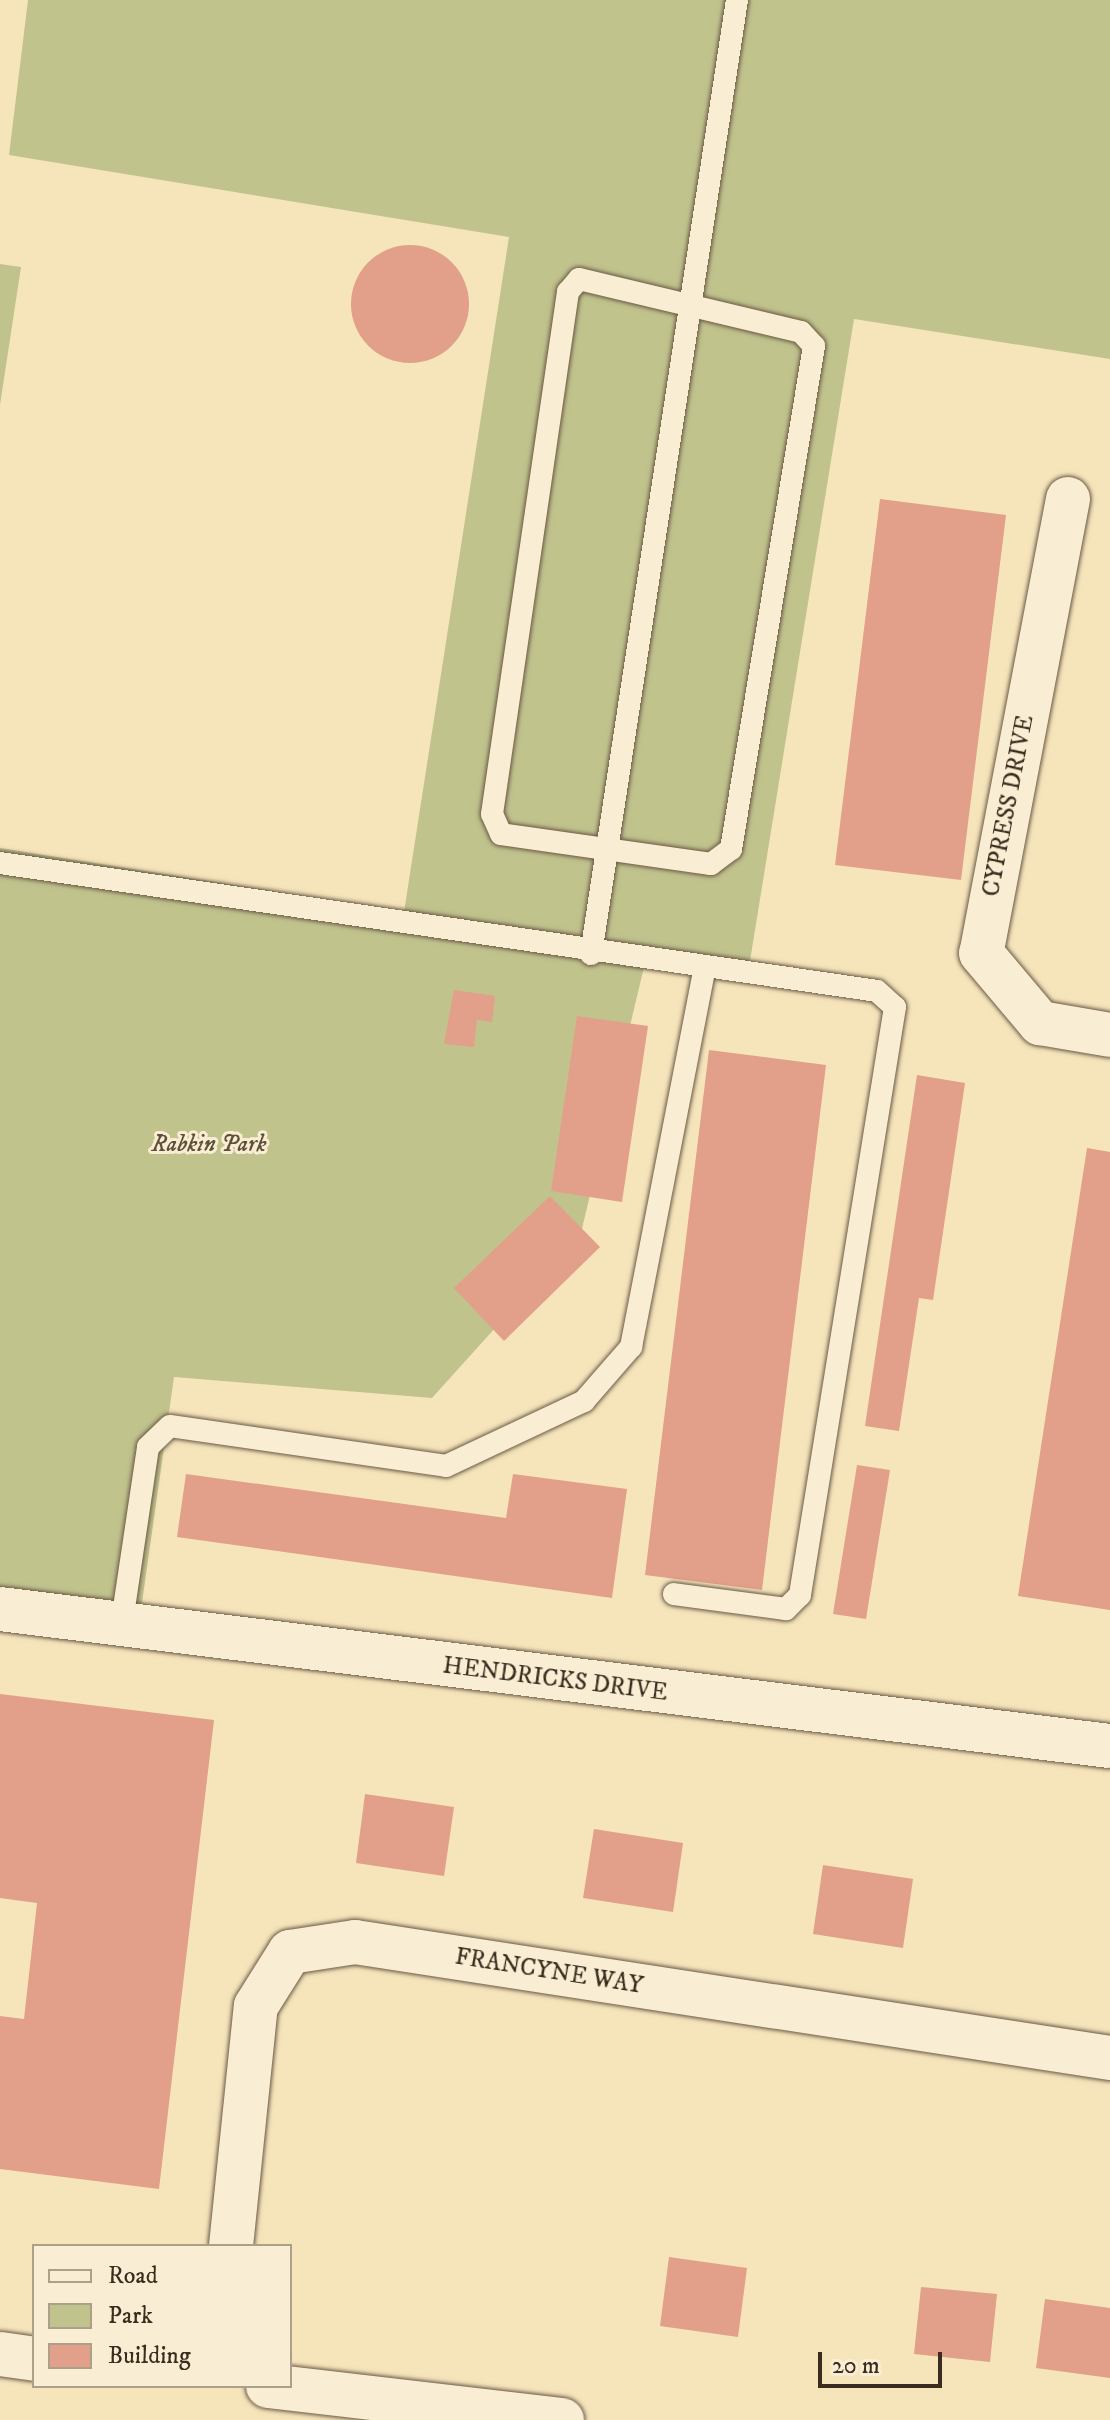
<!DOCTYPE html>
<html>
<head>
<meta charset="utf-8">
<style>
  body { margin:0 }
  #map { position:relative; width:1110px; height:2420px; overflow:hidden; background:#f6e5bb; font-family:"IM FELL DW Pica",serif }
  div>[style] { position:absolute }
  .green>* { inset:0; background:#c1c38d }
  .building>* { inset:0; background:#e29f89 }
  .round { border-radius:50% }
  .roads { filter:drop-shadow(0 0 2px #6a5a46) drop-shadow(0 0 2px #6a5a46) }
  .service>* { height:22px; margin:-11px; padding:0 11px; transform-origin:11px; border-radius:11px; background:#f9eed3 }
  .minor>* { height:44px; margin:-22px; padding:0 22px; transform-origin:22px; border-radius:22px; background:#f9eed3 }
  span { translate:-50% -50%; white-space:nowrap; text-align:center; line-height:1.15; -webkit-text-stroke:6px #f9eed3; paint-order:stroke }
  .street-label { font-size:24px; color:#3c2b1f }
  .park-label { font-size:24px; color:#5d513a; font-style:italic }
  .legend { position:absolute; left:32px; top:2244px; width:260px; height:144px; box-sizing:border-box; background:#f9eed3; border:2px solid #ada08b; margin:0; padding:10px 14px; list-style:none; font-size:24px; color:#3c2b1f }
  .legend li { display:flex; align-items:center; gap:16px; height:40px }
  .legend b { width:40px; border:2px solid #ada08b }
  .scale { position:absolute; left:818px; top:2352px; width:124px; height:36px; box-sizing:border-box; border:4px solid #3c2b1f; border-top:0; padding-left:10px; font-size:24px; line-height:28px; white-space:nowrap; color:#3c2b1f; -webkit-text-stroke:6px #f9eed3; paint-order:stroke }
</style>
</head>
<body>
<div id="map">
  <div class="green">
    <div style="clip-path:polygon(28px 0,1110px 0,1110px 359px,854px 319px,750px 961px,648px 950px,581px 1233px,432px 1398px,174px 1377px,138px 1631px,0 1607px,0 848px,404px 912px,509px 237px,9px 155px)"></div>
    <div style="clip-path:polygon(0 264px,21px 267px,0 405px)"></div>
  </div>
  <div class="building">
    <div class="round" style="left:351px;top:245px;width:118px;height:118px"></div>
    <div style="clip-path:polygon(880px 499px,1006px 515px,961px 880px,835px 865px)"></div>
    <div style="clip-path:polygon(454px 990px,495px 996px,492px 1022px,477px 1020px,474px 1047px,444px 1044px)"></div>
    <div style="clip-path:polygon(577px 1016px,648px 1026px,622px 1202px,551px 1191px)"></div>
    <div style="clip-path:polygon(709px 1050px,826px 1065px,762px 1590px,645px 1575px)"></div>
    <div style="clip-path:polygon(917px 1075px,965px 1083px,933px 1300px,919px 1298px,899px 1431px,865px 1426px)"></div>
    <div style="clip-path:polygon(1087px 1148px,1110px 1152px,1110px 1610px,1018px 1596px)"></div>
    <div style="clip-path:polygon(550px 1196px,600px 1247px,504px 1341px,454px 1288px)"></div>
    <div style="clip-path:polygon(857px 1465px,890px 1470px,866px 1619px,833px 1614px)"></div>
    <div style="clip-path:polygon(186px 1474px,506px 1518px,513px 1474px,627px 1489px,612px 1598px,177px 1537px)"></div>
    <div style="clip-path:polygon(0 1694px,214px 1720px,159px 2189px,0 2169px,0 2016px,24px 2019px,37px 1903px,0 1898px)"></div>
    <div style="clip-path:polygon(365px 1794px,454px 1807px,444px 1876px,356px 1863px)"></div>
    <div style="clip-path:polygon(594px 1829px,683px 1843px,673px 1912px,583px 1898px)"></div>
    <div style="clip-path:polygon(823px 1865px,913px 1879px,903px 1948px,813px 1934px)"></div>
    <div style="clip-path:polygon(669px 2257px,747px 2268px,738px 2337px,660px 2326px)"></div>
    <div style="clip-path:polygon(921px 2287px,997px 2294px,990px 2362px,914px 2354px)"></div>
    <div style="clip-path:polygon(1045px 2299px,1110px 2308px,1110px 2378px,1036px 2368px)"></div>
  </div>
  <div class="roads">
    <div class="service">
      <div style="left:579px;top:279px;width:228px;rotate:13.4deg"></div>
      <div style="left:801px;top:332px;width:19px;rotate:47deg"></div>
      <div style="left:814px;top:346px;width:510px;rotate:99.37deg"></div>
      <div style="left:731px;top:849px;width:25px;rotate:143deg"></div>
      <div style="left:711px;top:864px;width:212px;rotate:-171.9deg"></div>
      <div style="left:501px;top:834px;width:22px;rotate:-114deg"></div>
      <div style="left:492px;top:814px;width:528px;rotate:-81.72deg"></div>
      <div style="left:568px;top:292px;width:17px;rotate:-50deg"></div>
      <div style="left:0;top:863px;width:886px;rotate:8.3deg"></div>
      <div style="left:877px;top:991px;width:24px;rotate:42deg"></div>
      <div style="left:895px;top:1007px;width:596px;rotate:99.18deg"></div>
      <div style="left:800px;top:1595px;width:20px;rotate:135deg"></div>
      <div style="left:786px;top:1609px;width:113px;rotate:-172.4deg"></div>
      <div style="left:591px;top:954px;width:965px;rotate:-81.3deg"></div>
      <div style="left:121px;top:1628px;width:183px;rotate:-81.5deg"></div>
      <div style="left:148px;top:1447px;width:30px;rotate:-44deg"></div>
      <div style="left:170px;top:1426px;width:279px;rotate:8.2deg"></div>
      <div style="left:446px;top:1466px;width:153px;rotate:-25.2deg"></div>
      <div style="left:584px;top:1401px;width:72px;rotate:-49deg"></div>
      <div style="left:631px;top:1347px;width:383px;rotate:-79deg"></div>
    </div>
    <div class="minor">
      <div style="left:1068px;top:499px;width:462px;rotate:100.8deg"></div>
      <div style="left:981px;top:953px;width:92px;rotate:49.9deg"></div>
      <div style="left:1040px;top:1023px;width:71px;rotate:9.7deg"></div>
      <div style="left:0;top:1609px;width:1118px;rotate:7.04deg"></div>
      <div style="left:231px;top:2246px;width:241px;rotate:-84.1deg"></div>
      <div style="left:256px;top:2006px;width:64px;rotate:-57.8deg"></div>
      <div style="left:290px;top:1952px;width:66px;rotate:-8.7deg"></div>
      <div style="left:355px;top:1942px;width:764px;rotate:8.73deg"></div>
      <div style="left:0;top:2354px;width:34px;rotate:8deg"></div>
      <div style="left:268px;top:2386px;width:296px;rotate:6.6deg"></div>
    </div>
  </div>
  <div class="street-label">
    <span style="left:1009px;top:806px;rotate:-79deg">CYPRESS DRIVE</span>
    <span style="left:555px;top:1680px;rotate:7deg">HENDRICKS DRIVE</span>
    <span style="left:549px;top:1972px;rotate:9deg">FRANCYNE WAY</span>
  </div>
  <div class="park-label">
    <span style="left:209px;top:1145px">Rabkin Park</span>
  </div>
  <ul class="legend">
  <li><b style="height:10px;background:#f9eed3"></b>Road</li>
  <li><b style="height:22px;background:#c1c38d"></b>Park</li>
  <li><b style="height:22px;background:#e29f89"></b>Building</li>
  </ul>
  <div class="scale">20 m</div>
</div>
</body>
</html>
